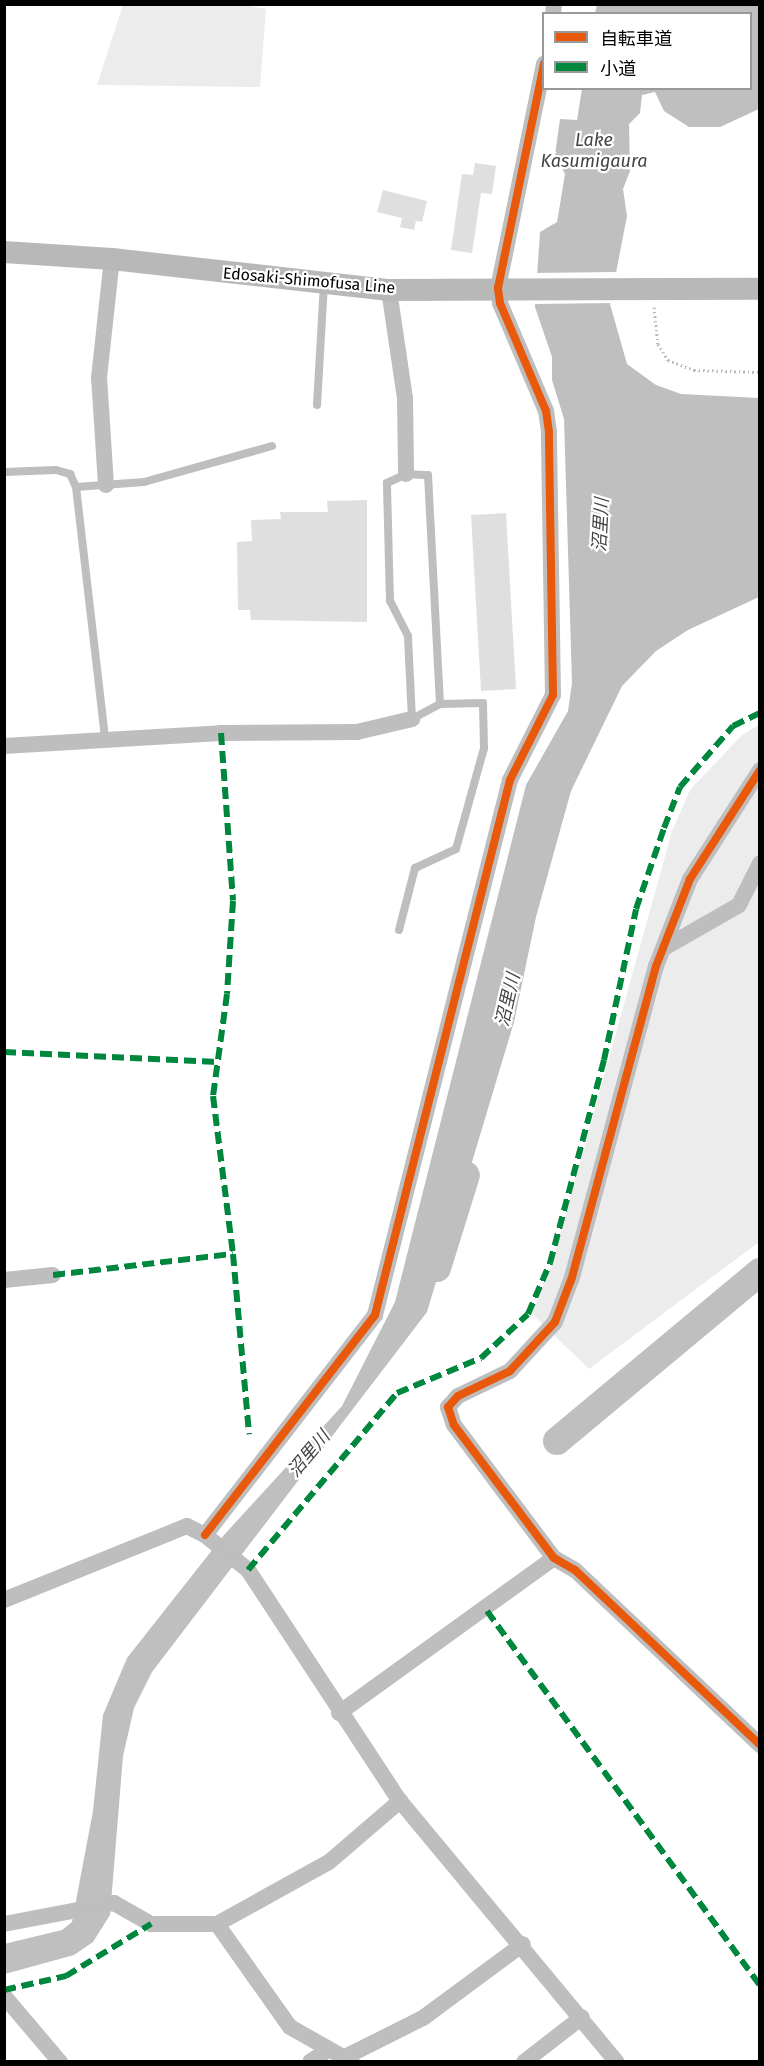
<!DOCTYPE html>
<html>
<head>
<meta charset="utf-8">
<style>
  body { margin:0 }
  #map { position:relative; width:764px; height:2066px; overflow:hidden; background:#fff; font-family:"Fira Sans","Noto Sans JP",sans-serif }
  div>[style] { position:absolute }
  .green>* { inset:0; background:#ececec }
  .water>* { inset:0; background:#bfbfbf }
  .pier>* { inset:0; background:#fff }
  .river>* { height:28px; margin:-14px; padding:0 14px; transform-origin:14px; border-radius:14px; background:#bfbfbf }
  .building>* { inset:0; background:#dfdfdf }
  .path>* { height:3px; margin-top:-1.5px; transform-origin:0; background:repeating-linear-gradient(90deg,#b9b9b9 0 1.5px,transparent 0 4.5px) }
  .lane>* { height:8px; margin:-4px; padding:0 4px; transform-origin:4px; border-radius:4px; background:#bebebe }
  .street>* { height:16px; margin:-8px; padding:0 8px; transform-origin:8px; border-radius:8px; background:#bebebe }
  .secondary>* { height:22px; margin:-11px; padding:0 11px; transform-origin:11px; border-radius:11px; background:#b8b8b8 }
  .quiet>* { height:6px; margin-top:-3px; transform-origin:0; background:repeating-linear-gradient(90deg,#00873e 0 12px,transparent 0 18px) }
  .cycleway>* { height:8px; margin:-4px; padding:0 4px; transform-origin:4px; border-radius:4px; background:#e8590c }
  span { translate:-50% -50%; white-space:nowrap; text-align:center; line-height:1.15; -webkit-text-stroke:4.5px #fff; paint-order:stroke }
  .street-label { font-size:16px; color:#000 }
  .water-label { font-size:18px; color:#444; font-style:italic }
  .frame { position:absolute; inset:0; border:6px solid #000; pointer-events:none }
  .legend { position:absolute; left:542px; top:12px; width:210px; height:78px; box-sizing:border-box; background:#fff; border:2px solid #999; margin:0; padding:8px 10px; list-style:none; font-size:18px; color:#000 }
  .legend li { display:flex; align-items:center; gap:12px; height:30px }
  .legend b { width:30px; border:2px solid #999 }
</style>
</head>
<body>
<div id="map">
  <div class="green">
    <div style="clip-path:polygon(238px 4px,266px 9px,260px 87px,97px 85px,123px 5px)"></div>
    <div style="clip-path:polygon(759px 725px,759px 1242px,589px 1369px,532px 1314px,552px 1264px,672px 831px,690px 790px,742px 735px)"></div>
  </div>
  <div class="water">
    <div style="clip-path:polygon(597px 5px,759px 5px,759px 109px,720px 127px,689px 127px,664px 111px,655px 92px,642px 95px,640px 113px,629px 124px,630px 171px,623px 189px,627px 216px,610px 304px,627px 364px,656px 385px,681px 394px,759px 398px,759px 597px,688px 630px,656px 651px,622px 686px,571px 791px,536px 917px,514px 1022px,427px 1312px,152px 1672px,134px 1708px,123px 1756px,110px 1915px,93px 1942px,74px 1955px,5px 1974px,4px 1944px,62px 1930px,72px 1922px,93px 1811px,103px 1715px,127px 1658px,224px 1535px,342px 1406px,395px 1302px,526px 785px,568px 711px,572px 683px,564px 419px,552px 380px,552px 357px,535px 307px,540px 232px,557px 222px,565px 174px,555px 155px,560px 119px,577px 120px,582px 89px,750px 88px,750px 14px,595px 13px)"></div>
  </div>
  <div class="pier">
    <div style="clip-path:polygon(617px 272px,614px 303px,532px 304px,533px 273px)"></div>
  </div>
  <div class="river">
    <div style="left:437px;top:1268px;width:97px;rotate:-72.7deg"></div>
    <div style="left:557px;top:1441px;width:264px;rotate:-39.8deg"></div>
  </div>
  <div class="building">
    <div style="clip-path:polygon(475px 163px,496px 166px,492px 194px,481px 193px,472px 253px,451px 250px,462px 174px,473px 175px)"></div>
    <div style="clip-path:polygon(383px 190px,427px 201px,422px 222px,416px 221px,414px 230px,400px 227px,402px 218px,377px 212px)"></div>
    <div style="clip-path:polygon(367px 500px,367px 622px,251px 620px,250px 610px,238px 610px,237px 542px,252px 541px,251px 520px,281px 519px,280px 512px,328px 512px,327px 501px)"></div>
    <div style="clip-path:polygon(506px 513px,516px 689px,481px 691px,471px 515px)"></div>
  </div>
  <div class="path">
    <div style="left:654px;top:307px;width:37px;rotate:84deg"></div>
    <div style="left:658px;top:344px;width:19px;rotate:58deg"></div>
    <div style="left:668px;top:360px;width:28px;rotate:21deg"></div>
    <div style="left:694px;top:370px;width:66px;rotate:1.7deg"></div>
  </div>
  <div class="lane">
    <div style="left:317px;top:405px;width:120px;rotate:-86.7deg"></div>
    <div style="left:4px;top:472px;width:52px;rotate:-2.2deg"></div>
    <div style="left:56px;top:470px;width:15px;rotate:16deg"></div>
    <div style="left:70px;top:474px;width:14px;rotate:65deg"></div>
    <div style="left:76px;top:487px;width:253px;rotate:83.4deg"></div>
    <div style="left:406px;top:474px;width:22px;rotate:3deg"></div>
    <div style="left:428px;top:475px;width:229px;rotate:87deg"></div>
    <div style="left:440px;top:704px;width:32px;rotate:152deg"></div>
    <div style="left:412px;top:719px;width:83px;rotate:-92.8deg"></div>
    <div style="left:408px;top:636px;width:39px;rotate:-117deg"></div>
    <div style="left:390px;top:601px;width:118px;rotate:-91.5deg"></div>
    <div style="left:387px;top:483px;width:21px;rotate:-25deg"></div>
    <div style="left:76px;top:487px;width:68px;rotate:-4.2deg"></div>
    <div style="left:144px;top:482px;width:133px;rotate:-15.7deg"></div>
    <div style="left:399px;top:930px;width:64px;rotate:-75.5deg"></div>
    <div style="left:415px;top:868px;width:45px;rotate:-24.9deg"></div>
    <div style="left:456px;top:849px;width:105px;rotate:-74.5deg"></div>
    <div style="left:484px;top:748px;width:45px;rotate:-91.3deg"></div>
    <div style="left:483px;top:703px;width:43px;rotate:178.7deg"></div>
  </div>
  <div class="street">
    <div style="left:553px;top:14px;width:10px;rotate:-84deg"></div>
    <div style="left:389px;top:290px;width:109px;rotate:81.6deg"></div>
    <div style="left:405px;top:398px;width:76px;rotate:89.2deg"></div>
    <div style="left:106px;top:485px;width:107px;rotate:-93.7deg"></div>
    <div style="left:99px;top:378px;width:120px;rotate:-83.8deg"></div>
    <div style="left:4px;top:746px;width:217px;rotate:-3.4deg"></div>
    <div style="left:221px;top:733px;width:136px;rotate:-0.4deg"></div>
    <div style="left:357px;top:732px;width:57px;rotate:-13.3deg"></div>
    <div style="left:760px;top:770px;width:130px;rotate:122.7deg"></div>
    <div style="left:690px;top:879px;width:93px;rotate:111.3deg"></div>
    <div style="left:656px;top:966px;width:325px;rotate:105.1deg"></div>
    <div style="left:571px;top:1280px;width:45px;rotate:110.9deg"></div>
    <div style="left:555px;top:1322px;width:67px;rotate:132.6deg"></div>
    <div style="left:510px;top:1371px;width:58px;rotate:154.3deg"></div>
    <div style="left:458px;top:1396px;width:15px;rotate:132deg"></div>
    <div style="left:448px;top:1407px;width:19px;rotate:72deg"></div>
    <div style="left:454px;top:1425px;width:166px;rotate:53.1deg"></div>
    <div style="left:554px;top:1558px;width:24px;rotate:30deg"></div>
    <div style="left:575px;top:1570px;width:255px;rotate:43.4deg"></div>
    <div style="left:664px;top:948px;width:86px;rotate:-29.8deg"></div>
    <div style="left:739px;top:905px;width:47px;rotate:-63.4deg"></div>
    <div style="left:4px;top:1280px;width:49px;rotate:-5.8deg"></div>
    <div style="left:205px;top:1535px;width:278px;rotate:-52.3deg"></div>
    <div style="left:375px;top:1315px;width:552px;rotate:-75.84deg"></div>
    <div style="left:510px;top:780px;width:95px;rotate:-63.2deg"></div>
    <div style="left:553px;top:695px;width:263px;rotate:-90.9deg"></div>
    <div style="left:549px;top:432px;width:21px;rotate:-98deg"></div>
    <div style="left:546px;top:411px;width:117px;rotate:-113.1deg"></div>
    <div style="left:500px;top:303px;width:15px;rotate:-98deg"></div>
    <div style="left:498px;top:288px;width:229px;rotate:-78.4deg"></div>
    <div style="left:4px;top:1600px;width:197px;rotate:-22deg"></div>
    <div style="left:187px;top:1526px;width:20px;rotate:27deg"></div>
    <div style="left:205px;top:1535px;width:55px;rotate:39.1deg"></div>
    <div style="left:248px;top:1570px;width:277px;rotate:56.7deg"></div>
    <div style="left:400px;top:1801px;width:339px;rotate:50.3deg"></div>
    <div style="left:339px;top:1713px;width:265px;rotate:-35.8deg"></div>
    <div style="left:4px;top:1924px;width:112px;rotate:-10.8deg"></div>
    <div style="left:114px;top:1903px;width:43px;rotate:29.6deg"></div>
    <div style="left:151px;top:1924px;width:66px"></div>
    <div style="left:217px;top:1924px;width:126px;rotate:54.7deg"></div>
    <div style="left:290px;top:2027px;width:71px;rotate:29.4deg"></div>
    <div style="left:217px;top:1924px;width:128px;rotate:-29deg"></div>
    <div style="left:329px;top:1862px;width:94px;rotate:-40.7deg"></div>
    <div style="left:4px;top:1996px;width:87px;rotate:49.7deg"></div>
    <div style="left:347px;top:2056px;width:85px;rotate:-26.6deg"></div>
    <div style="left:423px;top:2018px;width:124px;rotate:-36.5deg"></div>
    <div style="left:310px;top:2062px;width:22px;rotate:-34deg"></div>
    <div style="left:524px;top:2062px;width:73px;rotate:-37.8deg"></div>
  </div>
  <div class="secondary">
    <div style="left:4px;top:252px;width:108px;rotate:3.7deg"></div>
    <div style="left:112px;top:259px;width:279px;rotate:6.4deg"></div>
    <div style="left:389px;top:290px;width:371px;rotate:-0.2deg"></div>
  </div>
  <div class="quiet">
    <div style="left:221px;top:733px;width:168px;rotate:85.9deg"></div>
    <div style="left:233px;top:901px;width:93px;rotate:93.7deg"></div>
    <div style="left:227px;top:994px;width:103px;rotate:97.8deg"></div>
    <div style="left:213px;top:1096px;width:159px;rotate:82.8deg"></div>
    <div style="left:4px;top:1052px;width:214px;rotate:2.7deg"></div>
    <div style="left:53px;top:1275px;width:181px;rotate:-6.7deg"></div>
    <div style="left:233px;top:1254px;width:181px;rotate:84.9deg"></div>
    <div style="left:248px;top:1570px;width:231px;rotate:-49.9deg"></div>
    <div style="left:397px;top:1393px;width:91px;rotate:-22.6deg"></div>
    <div style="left:481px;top:1358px;width:64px;rotate:-43.1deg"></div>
    <div style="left:528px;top:1314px;width:56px;rotate:-66.7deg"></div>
    <div style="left:550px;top:1263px;width:210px;rotate:-75.1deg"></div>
    <div style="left:604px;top:1060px;width:154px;rotate:-78deg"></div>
    <div style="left:636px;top:909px;width:86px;rotate:-70.9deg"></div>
    <div style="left:664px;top:828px;width:44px;rotate:-68.7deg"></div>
    <div style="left:680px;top:787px;width:81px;rotate:-49deg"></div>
    <div style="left:733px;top:726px;width:30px;rotate:-26deg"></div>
    <div style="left:487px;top:1611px;width:464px;rotate:53.9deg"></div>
    <div style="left:4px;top:1990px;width:64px;rotate:-12.7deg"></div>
    <div style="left:66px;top:1976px;width:100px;rotate:-31.5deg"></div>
  </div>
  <div class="cycleway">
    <div style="left:760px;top:770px;width:130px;rotate:122.7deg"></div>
    <div style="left:690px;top:879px;width:93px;rotate:111.3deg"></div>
    <div style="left:656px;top:966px;width:325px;rotate:105.1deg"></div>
    <div style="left:571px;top:1280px;width:45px;rotate:110.9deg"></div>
    <div style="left:555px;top:1322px;width:67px;rotate:132.6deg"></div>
    <div style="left:510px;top:1371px;width:58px;rotate:154.3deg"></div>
    <div style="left:458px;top:1396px;width:15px;rotate:132deg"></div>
    <div style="left:448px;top:1407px;width:19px;rotate:72deg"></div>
    <div style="left:454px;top:1425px;width:166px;rotate:53.1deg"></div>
    <div style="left:554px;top:1558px;width:24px;rotate:30deg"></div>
    <div style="left:575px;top:1570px;width:255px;rotate:43.4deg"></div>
    <div style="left:205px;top:1535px;width:278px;rotate:-52.3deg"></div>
    <div style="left:375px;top:1315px;width:552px;rotate:-75.84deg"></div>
    <div style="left:510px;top:780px;width:95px;rotate:-63.2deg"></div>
    <div style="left:553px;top:695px;width:263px;rotate:-90.9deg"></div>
    <div style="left:549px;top:432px;width:21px;rotate:-98deg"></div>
    <div style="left:546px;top:411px;width:117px;rotate:-113.1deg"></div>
    <div style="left:500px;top:303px;width:15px;rotate:-98deg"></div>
    <div style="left:498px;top:288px;width:229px;rotate:-78.4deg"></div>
  </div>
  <div class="street-label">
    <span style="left:309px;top:281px;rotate:5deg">Edosaki-Shimofusa Line</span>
  </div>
  <div class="water-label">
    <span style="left:594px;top:151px">Lake<br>Kasumigaura</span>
    <span style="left:601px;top:525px;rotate:-87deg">沼里川</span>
    <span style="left:508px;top:1000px;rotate:-77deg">沼里川</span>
    <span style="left:309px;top:1454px;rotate:-50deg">沼里川</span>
  </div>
  <div class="frame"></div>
  <ul class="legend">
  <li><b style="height:8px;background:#e8590c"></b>自転車道</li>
  <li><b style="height:8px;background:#00873e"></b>小道</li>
  </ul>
</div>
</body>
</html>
